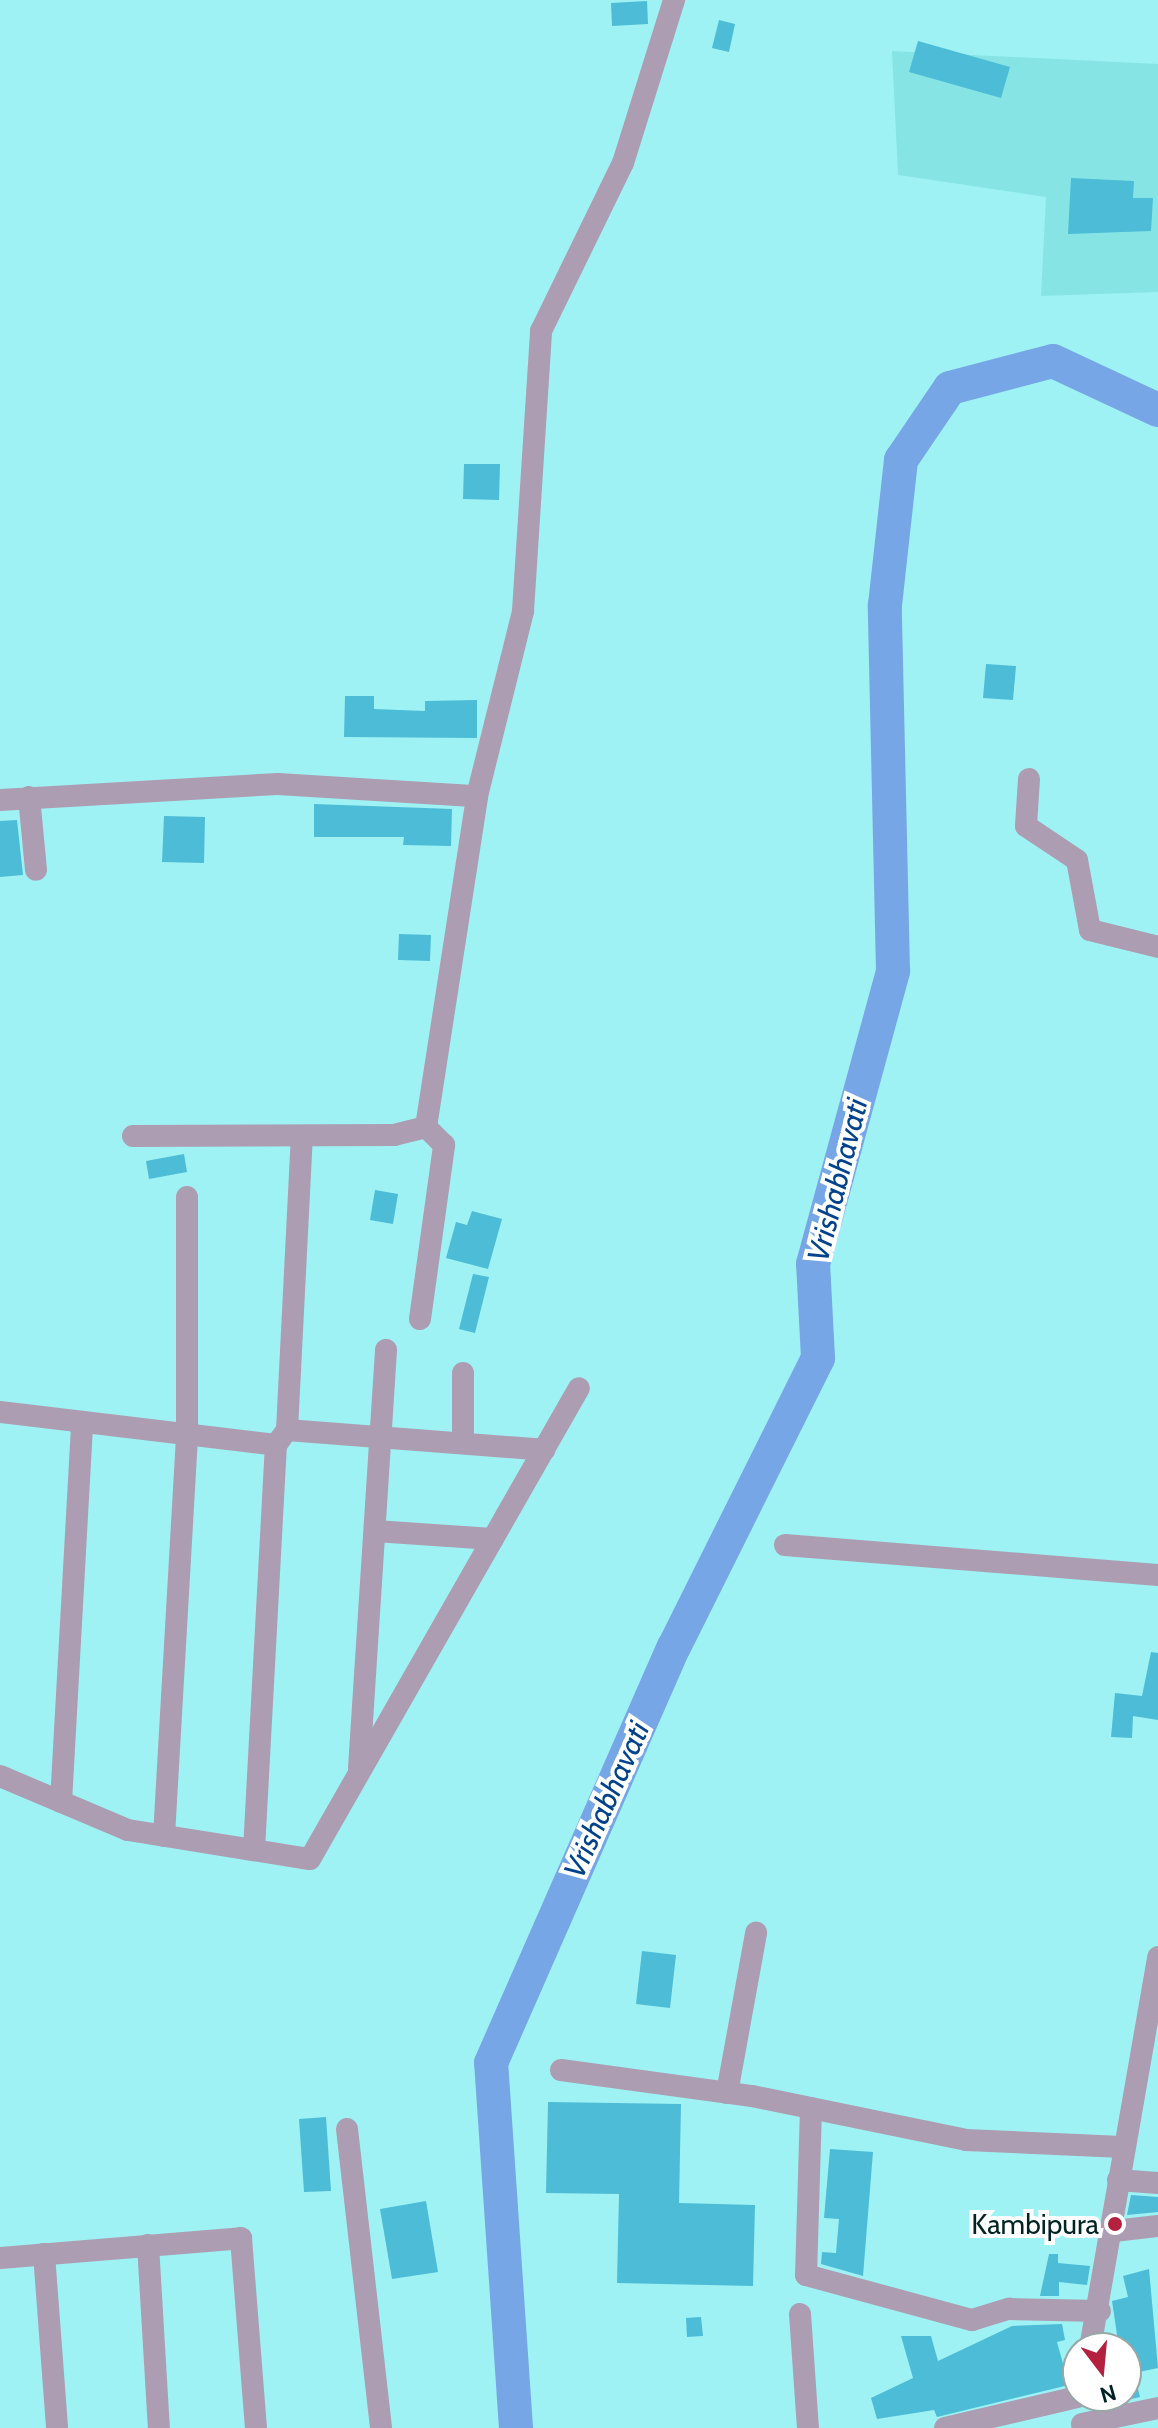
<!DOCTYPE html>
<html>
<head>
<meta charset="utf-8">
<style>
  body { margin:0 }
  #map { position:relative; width:1158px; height:2428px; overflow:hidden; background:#9ff2f3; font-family:Cabin,sans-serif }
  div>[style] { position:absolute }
  .built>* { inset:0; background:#87e4e5 }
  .river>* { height:34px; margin:-17px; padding:0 17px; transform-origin:17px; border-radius:17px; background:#77a6e6 }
  .building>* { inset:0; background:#4cbcd7 }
  .minor>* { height:22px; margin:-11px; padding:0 11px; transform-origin:11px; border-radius:11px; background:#ac9db3 }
  .dots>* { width:22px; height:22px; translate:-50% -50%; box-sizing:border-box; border:4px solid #fff; border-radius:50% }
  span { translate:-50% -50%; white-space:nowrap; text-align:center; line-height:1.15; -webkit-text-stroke:8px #fff; paint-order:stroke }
  .poi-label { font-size:28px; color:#002323 }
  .right { translate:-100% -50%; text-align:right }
  .water-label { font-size:30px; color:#00428c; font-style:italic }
  .north { position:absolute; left:1062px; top:2332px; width:80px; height:80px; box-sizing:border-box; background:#fff; border:2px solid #99a7a7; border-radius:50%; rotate:164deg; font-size:22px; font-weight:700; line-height:32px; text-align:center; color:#002323 }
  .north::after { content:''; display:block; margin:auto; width:28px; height:36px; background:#b3213e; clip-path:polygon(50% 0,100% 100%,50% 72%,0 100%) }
</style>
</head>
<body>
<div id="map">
  <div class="built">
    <div style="clip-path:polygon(892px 51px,1158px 64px,1158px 292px,1041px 296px,1046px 197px,898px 175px)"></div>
  </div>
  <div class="river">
    <div style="left:516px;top:2428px;width:366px;rotate:-93.9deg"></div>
    <div style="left:491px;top:2063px;width:454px;rotate:-66.3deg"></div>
    <div style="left:674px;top:1647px;width:323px;rotate:-63.5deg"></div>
    <div style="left:818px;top:1358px;width:94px;rotate:-93deg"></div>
    <div style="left:813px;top:1264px;width:304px;rotate:-74.7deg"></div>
    <div style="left:893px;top:971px;width:366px;rotate:-91.3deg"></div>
    <div style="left:885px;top:605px;width:146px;rotate:-83.7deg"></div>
    <div style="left:901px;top:460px;width:87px;rotate:-55.8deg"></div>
    <div style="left:950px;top:388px;width:106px;rotate:-14.7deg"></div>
    <div style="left:1053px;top:361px;width:116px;rotate:25deg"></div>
  </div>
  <div class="building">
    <div style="clip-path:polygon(647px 1px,648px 24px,612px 26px,611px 3px)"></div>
    <div style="clip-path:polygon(719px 20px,735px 24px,729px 52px,712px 48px)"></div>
    <div style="clip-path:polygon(918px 41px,1010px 67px,1001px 98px,909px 72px)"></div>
    <div style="clip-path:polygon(1071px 178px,1134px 181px,1133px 198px,1153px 198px,1151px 231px,1068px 234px)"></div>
    <div style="clip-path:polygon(464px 464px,500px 464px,499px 500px,463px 499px)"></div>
    <div style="clip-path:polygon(986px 664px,1016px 666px,1013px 700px,983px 698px)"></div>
    <div style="clip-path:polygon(345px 696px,374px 696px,374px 709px,425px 711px,425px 701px,477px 700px,477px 738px,344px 737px)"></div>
    <div style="clip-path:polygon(314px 804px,452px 809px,451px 846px,403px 845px,404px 837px,314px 837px)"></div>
    <div style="clip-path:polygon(164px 816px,205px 817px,204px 863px,162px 862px)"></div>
    <div style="clip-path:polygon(17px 820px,23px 875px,0 877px,0 821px)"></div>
    <div style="clip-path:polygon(399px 934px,431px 935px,430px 961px,398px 960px)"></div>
    <div style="clip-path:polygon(184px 1154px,187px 1172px,149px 1179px,146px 1161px)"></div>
    <div style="clip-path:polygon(375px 1190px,398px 1194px,393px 1224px,370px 1220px)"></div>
    <div style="clip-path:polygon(472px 1211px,502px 1219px,488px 1269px,446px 1258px,456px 1222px,467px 1225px)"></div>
    <div style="clip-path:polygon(473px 1274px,489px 1277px,475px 1333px,459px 1329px)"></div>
    <div style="clip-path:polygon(1151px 1652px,1158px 1653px,1158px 1720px,1133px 1716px,1132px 1738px,1111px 1737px,1115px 1693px,1142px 1696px)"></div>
    <div style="clip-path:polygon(642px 1951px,676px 1955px,670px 2008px,636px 2004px)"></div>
    <div style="clip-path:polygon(548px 2102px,681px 2104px,679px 2203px,755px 2205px,753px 2286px,617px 2283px,619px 2194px,546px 2193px)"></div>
    <div style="clip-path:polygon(326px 2117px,331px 2191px,304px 2192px,299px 2119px)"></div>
    <div style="clip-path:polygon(830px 2149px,873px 2152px,863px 2276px,821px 2264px,822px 2252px,836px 2253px,839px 2219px,824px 2218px)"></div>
    <div style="clip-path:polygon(1131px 2195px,1158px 2197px,1158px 2212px,1127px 2215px)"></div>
    <div style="clip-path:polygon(426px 2201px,438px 2272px,392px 2279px,380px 2209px)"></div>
    <div style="clip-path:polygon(1049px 2254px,1058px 2254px,1058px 2263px,1090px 2266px,1087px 2285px,1059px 2282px,1059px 2296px,1040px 2296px)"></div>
    <div style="clip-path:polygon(1149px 2269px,1158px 2368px,1134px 2373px,1140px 2397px,1096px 2407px,1093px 2396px,1126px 2396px,1126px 2348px,1119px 2348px,1112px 2301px,1128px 2297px,1123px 2276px)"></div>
    <div style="clip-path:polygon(701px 2317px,703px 2336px,687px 2337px,686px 2318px)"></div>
    <div style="clip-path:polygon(1062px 2324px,1065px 2340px,1057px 2342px,1069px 2385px,937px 2417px,934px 2410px,877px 2419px,871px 2398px,913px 2378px,901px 2336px,931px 2336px,938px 2361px,1012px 2326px)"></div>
  </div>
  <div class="minor">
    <div style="left:1029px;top:779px;width:47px;rotate:93.7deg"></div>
    <div style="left:1026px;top:826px;width:61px;rotate:33.7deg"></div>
    <div style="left:1077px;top:860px;width:71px;rotate:79.5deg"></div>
    <div style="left:1090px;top:930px;width:70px;rotate:14deg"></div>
    <div style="left:29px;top:797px;width:73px;rotate:84.5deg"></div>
    <div style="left:0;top:800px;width:278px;rotate:-3.3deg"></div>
    <div style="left:278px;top:784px;width:199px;rotate:3.5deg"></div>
    <div style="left:133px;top:1136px;width:261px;rotate:-0.2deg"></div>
    <div style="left:394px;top:1135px;width:33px;rotate:-14deg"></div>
    <div style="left:426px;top:1127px;width:335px;rotate:-81.2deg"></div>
    <div style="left:477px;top:796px;width:191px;rotate:-76deg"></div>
    <div style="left:523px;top:611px;width:281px;rotate:-86.3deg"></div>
    <div style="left:541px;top:331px;width:187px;rotate:-64deg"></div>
    <div style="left:623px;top:163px;width:171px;rotate:-72.6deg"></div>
    <div style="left:420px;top:1319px;width:176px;rotate:-82.1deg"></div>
    <div style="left:444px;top:1145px;width:25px;rotate:-135deg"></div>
    <div style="left:0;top:1412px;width:278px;rotate:6.8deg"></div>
    <div style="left:276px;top:1445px;width:19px;rotate:-54deg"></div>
    <div style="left:287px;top:1430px;width:293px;rotate:-87.1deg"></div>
    <div style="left:287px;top:1430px;width:258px;rotate:4.4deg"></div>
    <div style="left:463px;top:1443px;width:70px;rotate:-90deg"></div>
    <div style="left:375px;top:1531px;width:118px;rotate:3.9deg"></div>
    <div style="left:785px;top:1545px;width:374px;rotate:4.6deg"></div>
    <div style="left:359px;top:1768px;width:419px;rotate:-86.3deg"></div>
    <div style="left:0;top:1776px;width:139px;rotate:22.9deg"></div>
    <div style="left:128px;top:1830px;width:184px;rotate:9.1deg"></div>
    <div style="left:310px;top:1859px;width:542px;rotate:-60.27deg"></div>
    <div style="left:61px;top:1802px;width:380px;rotate:-86.8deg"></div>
    <div style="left:164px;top:1836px;width:401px;rotate:-86.7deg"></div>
    <div style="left:187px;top:1436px;width:239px;rotate:-90deg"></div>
    <div style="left:254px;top:1850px;width:406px;rotate:-86.9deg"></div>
    <div style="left:561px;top:2070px;width:193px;rotate:7.8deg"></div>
    <div style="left:752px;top:2096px;width:218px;rotate:11.6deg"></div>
    <div style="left:966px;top:2140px;width:156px;rotate:2.6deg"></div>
    <div style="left:727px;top:2093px;width:163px;rotate:-79.7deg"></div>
    <div style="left:811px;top:2108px;width:167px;rotate:91.7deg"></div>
    <div style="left:806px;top:2275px;width:172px;rotate:15.2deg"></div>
    <div style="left:972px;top:2320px;width:39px;rotate:-17deg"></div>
    <div style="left:1009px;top:2309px;width:91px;rotate:1.3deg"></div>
    <div style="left:347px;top:2129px;width:301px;rotate:83.5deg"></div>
    <div style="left:1118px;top:2180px;width:40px;rotate:4.3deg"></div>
    <div style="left:1114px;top:2231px;width:44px;rotate:-6.5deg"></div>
    <div style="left:148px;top:2245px;width:183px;rotate:86.6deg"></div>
    <div style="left:44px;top:2254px;width:174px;rotate:85.7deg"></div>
    <div style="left:0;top:2258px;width:242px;rotate:-4.7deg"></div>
    <div style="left:241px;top:2238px;width:191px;rotate:85.5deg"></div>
    <div style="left:800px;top:2314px;width:114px;rotate:86deg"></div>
    <div style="left:1090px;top:2348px;width:397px;rotate:-80.1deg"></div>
    <div style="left:1082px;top:2424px;width:78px;rotate:-11.9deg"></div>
    <div style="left:945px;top:2428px;width:136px;rotate:-13.2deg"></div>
  </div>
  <div class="dots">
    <div style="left:1115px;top:2224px;background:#b3213e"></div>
  </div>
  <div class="poi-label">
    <span class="right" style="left:1099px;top:2224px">Kambipura</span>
  </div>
  <div class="water-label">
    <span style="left:838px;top:1180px;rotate:-76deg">Vrishabhavati</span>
    <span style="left:607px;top:1800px;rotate:-66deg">Vrishabhavati</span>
  </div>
  <div class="north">N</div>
</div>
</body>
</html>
